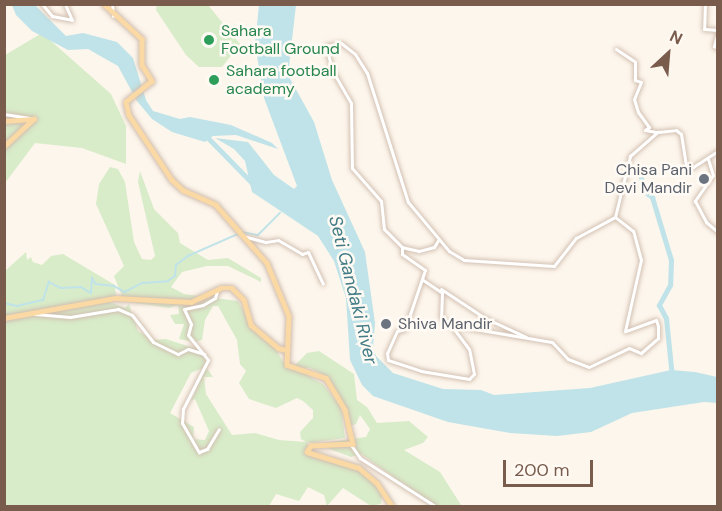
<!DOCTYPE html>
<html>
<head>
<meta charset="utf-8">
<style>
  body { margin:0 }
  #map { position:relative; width:722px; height:511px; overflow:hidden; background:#fdf6ec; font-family:"DM Sans",sans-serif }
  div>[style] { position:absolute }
  .green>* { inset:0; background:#d8ecc9 }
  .water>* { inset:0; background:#bfe3e8 }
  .stream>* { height:1.5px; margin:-0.75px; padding:0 0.75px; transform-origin:0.75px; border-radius:0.75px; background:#bfe3e8 }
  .river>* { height:5px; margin:-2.5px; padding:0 2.5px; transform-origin:2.5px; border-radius:2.5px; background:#bfe3e8 }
  .roads { filter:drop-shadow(0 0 2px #d1beb0) drop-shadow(0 0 2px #d1beb0) }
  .minor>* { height:3px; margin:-1.5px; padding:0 1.5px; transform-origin:1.5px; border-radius:1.5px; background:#fff }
  .major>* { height:4.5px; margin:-2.25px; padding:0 2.25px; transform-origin:2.25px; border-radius:2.25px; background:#fbd9a5 }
  .dots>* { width:16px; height:16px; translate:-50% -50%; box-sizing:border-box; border:3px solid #fffaf3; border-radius:50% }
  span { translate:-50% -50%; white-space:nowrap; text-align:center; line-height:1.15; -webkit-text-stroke:5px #fffaf3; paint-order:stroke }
  .leisure-label { font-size:16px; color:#27864d }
  .left { translate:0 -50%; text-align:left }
  .worship-label { font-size:16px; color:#5b616d }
  .right { translate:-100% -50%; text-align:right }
  .water-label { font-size:18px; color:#437c86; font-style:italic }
  .frame { position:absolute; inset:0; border:6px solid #7a5c4d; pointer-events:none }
  .north { position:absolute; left:638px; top:24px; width:60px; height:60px; -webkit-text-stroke:4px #fffaf3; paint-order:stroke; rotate:26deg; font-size:16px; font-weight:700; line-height:24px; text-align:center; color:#7a5c4d }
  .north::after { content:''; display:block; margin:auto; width:21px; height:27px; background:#7a5c4d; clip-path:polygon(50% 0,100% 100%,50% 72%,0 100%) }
  .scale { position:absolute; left:503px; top:460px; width:90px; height:27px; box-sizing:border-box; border:3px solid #7a5c4d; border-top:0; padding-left:8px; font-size:18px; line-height:21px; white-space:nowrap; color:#7a5c4d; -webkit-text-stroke:4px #fffaf3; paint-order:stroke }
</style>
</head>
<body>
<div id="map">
  <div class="green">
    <div style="clip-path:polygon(157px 4px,208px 5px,240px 44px,222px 67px,199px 67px,186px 55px,156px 10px)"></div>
    <div style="clip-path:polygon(42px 33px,111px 94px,126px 126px,126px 164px,82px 148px,35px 143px,5px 183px,5px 55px)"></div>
    <div style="clip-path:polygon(110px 167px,118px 169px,125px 182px,134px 242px,142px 259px,151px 260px,155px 256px,138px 182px,140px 171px,154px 209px,178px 233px,180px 243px,208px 260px,228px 258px,261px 278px,261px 282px,228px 266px,207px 266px,182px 272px,171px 287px,184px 294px,238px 301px,256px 333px,276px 349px,283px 362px,323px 384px,341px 408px,345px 438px,307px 443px,317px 455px,354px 466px,373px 481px,382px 495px,381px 504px,371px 506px,343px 488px,327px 506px,324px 495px,308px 487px,299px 501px,276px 494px,269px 506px,5px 506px,5px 271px,26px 252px,27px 260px,31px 257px,33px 262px,42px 265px,51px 256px,63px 254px,115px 285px,116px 296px,107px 301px,125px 308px,129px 304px,138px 331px,154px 340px,166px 339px,200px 350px,206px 361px,203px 368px,191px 373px,170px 413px,194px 427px,193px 439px,205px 440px,209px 431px,195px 399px,191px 401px,206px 367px,213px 377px,204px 377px,206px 394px,232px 435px,255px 433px,279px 440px,306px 442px,301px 439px,300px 432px,313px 418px,313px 410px,303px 401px,297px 398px,276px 408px,249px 399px,239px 383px,246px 371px,240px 364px,237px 340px,218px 306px,213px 306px,205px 320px,202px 340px,195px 342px,179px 339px,184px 324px,175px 324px,170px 315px,179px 314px,178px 305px,169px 308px,124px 301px,114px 276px,124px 266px,96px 204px,99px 184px)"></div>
    <div style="clip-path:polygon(319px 351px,354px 374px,357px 400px,367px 407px,377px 423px,409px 421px,428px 437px,423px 443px,404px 450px,440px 472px,461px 505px,470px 506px,435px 506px,361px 454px,351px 457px,316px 444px,366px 437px,370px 429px,360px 415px,356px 424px,350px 426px,327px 376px,310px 368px,293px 367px,307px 353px)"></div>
  </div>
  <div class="water">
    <div style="clip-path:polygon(12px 5px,35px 5px,66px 36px,83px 33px,117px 42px,133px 58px,146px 100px,153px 111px,180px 119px,190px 117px,231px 125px,272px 143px,278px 149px,236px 135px,213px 136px,205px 142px,172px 132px,152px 119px,137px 101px,118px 66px,88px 49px,68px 50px,32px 31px,16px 15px)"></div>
    <div style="clip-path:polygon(259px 5px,296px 5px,288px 75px,314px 122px,332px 180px,365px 252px,375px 323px,373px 347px,376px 356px,393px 373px,443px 389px,481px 390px,494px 395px,590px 388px,671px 370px,695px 372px,717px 377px,717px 403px,704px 402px,632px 413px,591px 432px,557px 436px,510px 433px,448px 422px,373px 396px,362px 385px,350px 360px,346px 298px,334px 261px,318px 236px,252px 192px,245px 161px,234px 149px,215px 138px,248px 142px,274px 175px,294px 189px,297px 186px,264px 98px,255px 44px)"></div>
  </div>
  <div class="stream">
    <div style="left:242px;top:232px;width:16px;rotate:11deg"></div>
    <div style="left:258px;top:235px;width:31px;rotate:-45deg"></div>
    <div style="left:4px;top:303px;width:13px;rotate:13deg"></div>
    <div style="left:17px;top:306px;width:27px;rotate:-13deg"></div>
    <div style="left:43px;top:300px;width:19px;rotate:-72deg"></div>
    <div style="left:49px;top:282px;width:13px;rotate:27deg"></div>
    <div style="left:61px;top:288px;width:20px;rotate:-3deg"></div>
    <div style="left:81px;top:287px;width:12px;rotate:31deg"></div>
    <div style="left:91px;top:293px;width:15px;rotate:-86deg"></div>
    <div style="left:92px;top:278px;width:7px;rotate:56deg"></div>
    <div style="left:96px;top:284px;width:18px;rotate:6deg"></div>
    <div style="left:114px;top:286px;width:13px;rotate:29deg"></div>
    <div style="left:125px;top:292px;width:19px;rotate:-28deg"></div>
    <div style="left:142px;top:283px;width:26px;rotate:-4deg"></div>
    <div style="left:168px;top:281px;width:9px;rotate:-36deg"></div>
    <div style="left:175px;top:276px;width:11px;rotate:-85deg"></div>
    <div style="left:176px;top:265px;width:15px;rotate:-37deg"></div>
    <div style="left:188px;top:256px;width:55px;rotate:-23.7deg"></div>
  </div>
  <div class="river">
    <div style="left:206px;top:136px;width:71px;rotate:45.6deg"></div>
    <div style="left:640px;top:174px;width:19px;rotate:74deg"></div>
    <div style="left:645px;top:192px;width:9px;rotate:36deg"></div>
    <div style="left:652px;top:197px;width:66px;rotate:73.2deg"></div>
    <div style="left:671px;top:260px;width:25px;rotate:92deg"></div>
    <div style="left:670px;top:285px;width:23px;rotate:119deg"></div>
    <div style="left:659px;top:305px;width:15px;rotate:62deg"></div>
    <div style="left:666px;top:318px;width:59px;rotate:84.2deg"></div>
  </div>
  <div class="roads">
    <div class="minor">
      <div style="left:42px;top:4px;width:16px;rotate:50deg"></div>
      <div style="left:52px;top:16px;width:20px;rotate:11deg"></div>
      <div style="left:72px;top:20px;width:17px;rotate:-114deg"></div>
      <div style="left:112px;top:4px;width:12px;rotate:85deg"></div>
      <div style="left:705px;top:4px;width:25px;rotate:92deg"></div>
      <div style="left:704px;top:29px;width:14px;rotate:4deg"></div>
      <div style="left:718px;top:32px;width:15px;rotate:106deg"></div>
      <div style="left:714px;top:46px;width:4px;rotate:27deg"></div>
      <div style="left:616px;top:49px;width:23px;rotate:34deg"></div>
      <div style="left:635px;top:62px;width:18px;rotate:90deg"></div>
      <div style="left:635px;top:80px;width:6px;rotate:18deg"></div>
      <div style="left:641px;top:82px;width:18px;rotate:112deg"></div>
      <div style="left:634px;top:99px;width:14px;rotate:73deg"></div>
      <div style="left:638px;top:112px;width:19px;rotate:54deg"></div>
      <div style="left:649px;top:127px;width:5px;rotate:143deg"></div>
      <div style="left:645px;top:130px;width:11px;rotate:10deg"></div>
      <div style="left:4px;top:114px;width:26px;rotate:9deg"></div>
      <div style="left:708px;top:159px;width:17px;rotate:73deg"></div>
      <div style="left:713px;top:175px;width:32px;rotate:125deg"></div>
      <div style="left:695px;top:201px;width:24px;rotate:62deg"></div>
      <div style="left:706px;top:222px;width:16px;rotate:40deg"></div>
      <div style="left:243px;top:236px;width:24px;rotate:15deg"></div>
      <div style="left:266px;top:242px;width:12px;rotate:-9deg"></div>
      <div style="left:278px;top:240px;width:28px;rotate:30deg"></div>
      <div style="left:302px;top:254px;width:6px;rotate:-18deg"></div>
      <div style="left:308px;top:252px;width:35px;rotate:65deg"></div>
      <div style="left:439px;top:239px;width:9px;rotate:122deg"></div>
      <div style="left:434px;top:247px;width:16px;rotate:165deg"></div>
      <div style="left:419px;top:251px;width:17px;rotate:-167deg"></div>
      <div style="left:402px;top:247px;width:25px;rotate:-135deg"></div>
      <div style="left:384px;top:229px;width:28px;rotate:-96deg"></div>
      <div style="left:381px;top:201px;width:44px;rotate:-131.3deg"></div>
      <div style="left:352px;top:168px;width:65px;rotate:-90.9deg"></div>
      <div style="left:351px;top:103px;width:38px;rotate:-120deg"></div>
      <div style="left:332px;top:70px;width:25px;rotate:-104deg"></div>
      <div style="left:326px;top:46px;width:15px;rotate:-11deg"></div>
      <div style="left:341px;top:43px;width:18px;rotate:38deg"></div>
      <div style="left:355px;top:54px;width:22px;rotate:58deg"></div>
      <div style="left:367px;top:73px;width:135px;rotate:72.4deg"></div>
      <div style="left:408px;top:202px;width:64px;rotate:50.1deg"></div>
      <div style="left:449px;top:251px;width:17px;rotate:31deg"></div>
      <div style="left:464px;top:260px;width:90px;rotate:3.8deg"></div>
      <div style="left:554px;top:266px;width:36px;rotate:-52deg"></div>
      <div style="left:576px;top:238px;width:44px;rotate:-28.3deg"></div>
      <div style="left:615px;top:217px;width:63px;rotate:-76.2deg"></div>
      <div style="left:630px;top:156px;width:37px;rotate:-41deg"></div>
      <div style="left:658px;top:132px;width:18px;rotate:-6deg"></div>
      <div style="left:676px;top:130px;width:6px;rotate:39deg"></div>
      <div style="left:681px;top:134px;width:33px;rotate:81deg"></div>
      <div style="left:686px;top:167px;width:7px"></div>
      <div style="left:693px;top:167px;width:30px;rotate:-33deg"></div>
      <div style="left:402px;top:247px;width:7px;rotate:90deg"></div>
      <div style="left:402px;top:254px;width:28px;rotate:35deg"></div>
      <div style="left:425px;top:270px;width:62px;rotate:108.7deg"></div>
      <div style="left:405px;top:329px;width:8px;rotate:166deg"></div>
      <div style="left:397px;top:331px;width:24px;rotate:114deg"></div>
      <div style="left:387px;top:353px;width:7px;rotate:82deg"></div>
      <div style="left:388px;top:360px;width:35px;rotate:18deg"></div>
      <div style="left:421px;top:371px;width:49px;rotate:9.5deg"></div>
      <div style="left:469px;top:379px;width:7px;rotate:-45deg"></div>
      <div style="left:474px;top:374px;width:25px;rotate:-101deg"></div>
      <div style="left:469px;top:349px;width:30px;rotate:-127deg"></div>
      <div style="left:423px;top:280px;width:23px;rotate:34deg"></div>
      <div style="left:442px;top:293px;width:24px;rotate:92deg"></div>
      <div style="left:441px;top:317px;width:13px;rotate:39deg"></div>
      <div style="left:451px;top:325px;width:102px;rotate:9.6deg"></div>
      <div style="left:552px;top:342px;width:23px;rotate:47deg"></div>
      <div style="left:568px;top:359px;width:22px;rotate:21deg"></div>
      <div style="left:589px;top:367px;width:44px;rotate:-25.4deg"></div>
      <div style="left:629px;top:348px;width:13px;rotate:23deg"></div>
      <div style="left:641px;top:353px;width:23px;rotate:-41deg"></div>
      <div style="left:658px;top:338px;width:12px;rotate:-90deg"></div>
      <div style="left:658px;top:326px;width:6px;rotate:-108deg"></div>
      <div style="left:656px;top:320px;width:33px;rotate:160deg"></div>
      <div style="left:625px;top:331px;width:73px;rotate:-77.3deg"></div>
      <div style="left:641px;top:260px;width:30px;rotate:-105deg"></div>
      <div style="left:633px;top:231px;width:23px;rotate:-142deg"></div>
      <div style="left:441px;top:289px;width:53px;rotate:33.4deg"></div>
      <div style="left:485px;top:318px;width:45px;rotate:24.9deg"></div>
      <div style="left:217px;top:291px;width:7px;rotate:106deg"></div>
      <div style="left:215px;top:298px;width:14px;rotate:150deg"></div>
      <div style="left:203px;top:305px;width:19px;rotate:168deg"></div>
      <div style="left:184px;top:309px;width:17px;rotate:65deg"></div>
      <div style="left:191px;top:324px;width:11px;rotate:105deg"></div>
      <div style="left:188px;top:335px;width:32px;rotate:51deg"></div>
      <div style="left:208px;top:360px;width:55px;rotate:117deg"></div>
      <div style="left:183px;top:409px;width:14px;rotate:94deg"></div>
      <div style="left:182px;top:423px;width:34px;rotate:60deg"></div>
      <div style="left:199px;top:452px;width:9px;rotate:-21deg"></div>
      <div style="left:207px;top:449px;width:23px;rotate:-59deg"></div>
      <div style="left:35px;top:314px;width:35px;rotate:5deg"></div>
      <div style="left:70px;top:317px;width:49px;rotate:-9.5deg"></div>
      <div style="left:118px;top:309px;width:15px;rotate:23deg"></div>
      <div style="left:132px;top:315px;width:34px;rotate:52deg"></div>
      <div style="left:153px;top:342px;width:28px;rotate:26deg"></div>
      <div style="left:178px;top:354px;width:11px;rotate:-27deg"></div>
      <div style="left:188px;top:349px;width:17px;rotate:17deg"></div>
      <div style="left:351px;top:445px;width:16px;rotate:55deg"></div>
      <div style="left:360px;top:458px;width:89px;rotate:32.6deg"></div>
    </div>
    <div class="major">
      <div style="left:104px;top:4px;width:52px;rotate:42.6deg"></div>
      <div style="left:142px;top:39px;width:26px;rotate:90deg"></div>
      <div style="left:142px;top:65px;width:19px;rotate:58deg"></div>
      <div style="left:152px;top:81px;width:33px;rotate:141deg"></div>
      <div style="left:126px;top:102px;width:13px;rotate:77deg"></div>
      <div style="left:129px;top:115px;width:78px;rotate:56.5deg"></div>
      <div style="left:172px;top:180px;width:15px;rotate:42deg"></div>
      <div style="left:183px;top:190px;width:36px;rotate:24deg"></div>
      <div style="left:216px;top:205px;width:77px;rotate:48.7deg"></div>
      <div style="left:267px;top:263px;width:57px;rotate:67.5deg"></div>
      <div style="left:289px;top:316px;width:49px;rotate:92.3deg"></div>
      <div style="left:287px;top:365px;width:41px;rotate:18.4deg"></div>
      <div style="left:326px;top:378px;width:37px;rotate:59deg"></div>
      <div style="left:345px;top:410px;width:35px;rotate:77deg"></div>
      <div style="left:353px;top:444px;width:42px;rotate:177.3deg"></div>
      <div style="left:311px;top:446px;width:7px;rotate:124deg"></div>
      <div style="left:307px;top:452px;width:54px;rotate:17.1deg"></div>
      <div style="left:359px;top:468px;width:23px;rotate:40deg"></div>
      <div style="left:377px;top:483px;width:27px;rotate:57deg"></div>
      <div style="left:4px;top:121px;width:30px;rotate:-4deg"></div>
      <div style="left:34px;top:119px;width:41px;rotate:137deg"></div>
      <div style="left:4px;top:318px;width:113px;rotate:-10.2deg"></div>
      <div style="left:115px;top:298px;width:76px;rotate:3deg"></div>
      <div style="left:191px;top:302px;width:33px;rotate:-25deg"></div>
      <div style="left:221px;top:288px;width:11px"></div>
      <div style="left:232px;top:288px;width:17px;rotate:45deg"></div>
      <div style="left:244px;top:300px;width:26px;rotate:74deg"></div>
      <div style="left:251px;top:325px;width:35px;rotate:40deg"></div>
      <div style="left:278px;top:348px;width:8px;rotate:14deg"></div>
    </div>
  </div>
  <div class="dots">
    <div style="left:209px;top:40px;background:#2e9e5b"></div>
    <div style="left:214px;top:80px;background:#2e9e5b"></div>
    <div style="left:704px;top:179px;background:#6b7280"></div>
    <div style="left:386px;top:324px;background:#6b7280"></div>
  </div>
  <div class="leisure-label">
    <span class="left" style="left:221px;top:40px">Sahara<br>Football Ground</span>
    <span class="left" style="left:226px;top:80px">Sahara football<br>academy</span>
  </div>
  <div class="worship-label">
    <span class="right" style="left:692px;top:179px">Chisa Pani<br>Devi Mandir</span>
    <span class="left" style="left:398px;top:324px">Shiva Mandir</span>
  </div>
  <div class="water-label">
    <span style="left:353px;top:290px;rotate:76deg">Seti Gandaki River</span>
  </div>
  <div class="frame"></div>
  <div class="north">N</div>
  <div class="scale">200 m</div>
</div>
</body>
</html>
